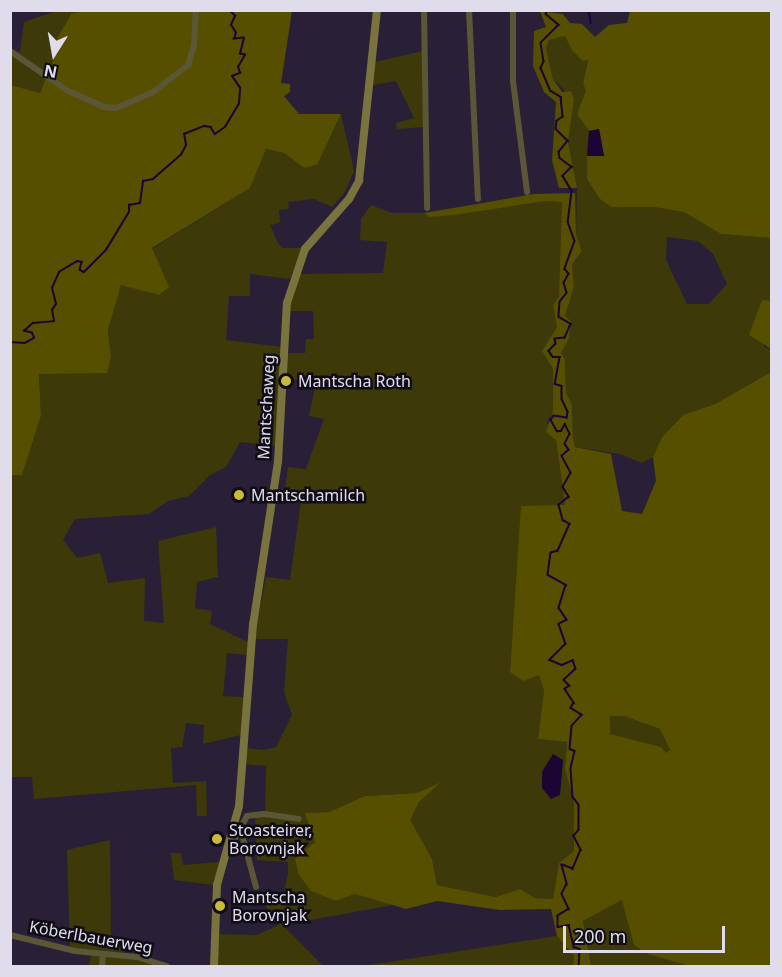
<!DOCTYPE html>
<html>
<head>
<meta charset="utf-8">
<style>
  body { margin:0 }
  #map { position:relative; width:782px; height:977px; overflow:hidden; background:#292037; font-family:"Noto Sans",sans-serif }
  div>[style] { position:absolute }
  .green>* { inset:0; background:#3e3908 }
  .forest>* { inset:0; background:#564f00 }
  .water>* { inset:0; background:#1c0434 }
  .stream>* { height:1.5px; margin:-0.75px; padding:0 0.75px; transform-origin:0.75px; border-radius:0.75px; background:#1c0434 }
  .street>* { height:6px; margin:-3px; padding:0 3px; transform-origin:3px; border-radius:3px; background:#5b5736 }
  .secondary>* { height:8px; margin:-4px; padding:0 4px; transform-origin:4px; border-radius:4px; background:#79733d }
  .dots>* { width:16px; height:16px; translate:-50% -50%; box-sizing:border-box; border:3px solid #100c16; border-radius:50% }
  span { translate:-50% -50%; white-space:nowrap; text-align:center; line-height:1.15; -webkit-text-stroke:5px #100c16; paint-order:stroke }
  .poi-label { font-size:16px; color:#e1dceb }
  .left { translate:0 -50%; text-align:left }
  .street-label { font-size:16px; color:#e1dceb }
  .frame { position:absolute; inset:0; border:12px solid #e1dceb; pointer-events:none }
  .north { position:absolute; left:24px; top:24px; width:60px; height:60px; -webkit-text-stroke:4px #100c16; paint-order:stroke; rotate:191deg; font-size:16px; font-weight:700; line-height:24px; text-align:center; color:#e1dceb }
  .north::after { content:''; display:block; margin:auto; width:21px; height:27px; background:#e1dceb; clip-path:polygon(50% 0,100% 100%,50% 72%,0 100%) }
  .scale { position:absolute; left:563px; top:926px; width:162px; height:27px; box-sizing:border-box; border:3px solid #e1dceb; border-top:0; padding-left:8px; font-size:18px; line-height:21px; white-space:nowrap; color:#e1dceb; -webkit-text-stroke:4px #100c16; paint-order:stroke }
</style>
</head>
<body>
<div id="map">
  <div class="green">
    <div style="clip-path:polygon(56px 11px,90px 11px,70px 15px,57px 38px,55px 58px,40px 93px,11px 85px,10px 49px,20px 52px,24px 22px)"></div>
    <div style="clip-path:polygon(evenodd,565px 36px,583px 61px,588px 59px,583px 83px,587px 91px,577px 114px,589px 131px,587px 179px,601px 199px,611px 207px,654px 207px,685px 212px,721px 234px,771px 238px,771px 301px,762px 301px,764px 347px,771px 349px,771px 372px,715px 404px,683px 415px,662px 437px,653px 457px,642px 463px,620px 454px,575px 447px,573px 438px,572px 405px,566px 392px,565px 359px,561px 353px,569px 338px,571px 321px,565px 316px,574px 287px,572px 264px,582px 251px,576px 234px,577px 188px,568px 142px,574px 100px,553px 79px,546px 48px,549px 40px,565px 36px,667px 237px,698px 241px,713px 254px,727px 284px,709px 304px,687px 304px,666px 260px,667px 237px)"></div>
    <div style="clip-path:polygon(423px 51px,423px 127px,397px 129px,396px 123px,414px 118px,396px 81px,373px 85px,375px 62px)"></div>
    <div style="clip-path:polygon(341px 114px,354px 171px,345px 192px,332px 207px,314px 199px,288px 202px,289px 209px,279px 210px,280px 223px,270px 225px,278px 243px,282px 248px,303px 248px,290px 279px,250px 274px,250px 296px,229px 296px,226px 340px,282px 347px,276px 446px,240px 442px,226px 467px,210px 475px,189px 496px,168px 501px,149px 514px,75px 519px,63px 540px,77px 558px,100px 553px,108px 583px,145px 578px,144px 621px,164px 623px,158px 541px,216px 527px,218px 577px,197px 582px,195px 608px,212px 611px,210px 624px,248px 642px,247px 655px,227px 653px,223px 696px,244px 697px,241px 735px,203px 744px,204px 725px,186px 723px,182px 747px,171px 748px,173px 783px,206px 781px,207px 816px,197px 816px,196px 785px,34px 799px,32px 777px,11px 777px,11px 475px,22px 475px,41px 416px,39px 374px,111px 356px,108px 330px,121px 284px,158px 295px,152px 249px,250px 188px,266px 149px,284px 153px,304px 168px,317px 165px)"></div>
    <div style="clip-path:polygon(545px 201px,562px 202px,564px 209px,559px 296px,553px 305px,558px 327px,542px 351px,553px 369px,553px 410px,547px 422px,556px 440px,565px 506px,513px 632px,510px 672px,539px 674px,544px 690px,538px 739px,567px 742px,565px 769px,574px 803px,574px 851px,559px 863px,553px 899px,535px 898px,520px 889px,496px 897px,437px 885px,432px 859px,409px 820px,419px 802px,439px 783px,417px 793px,365px 796px,329px 812px,306px 813px,335px 901px,355px 894px,393px 905px,283px 925px,323px 966px,216px 966px,215px 934px,257px 935px,279px 925px,263px 902px,283px 895px,288px 874px,288px 862px,257px 860px,255px 817px,265px 815px,266px 766px,243px 764px,245px 748px,264px 750px,276px 747px,292px 715px,284px 692px,288px 639px,254px 639px,266px 577px,290px 580px,301px 501px,284px 498px,288px 467px,306px 469px,324px 419px,309px 416px,316px 383px,286px 378px,287px 353px,305px 353px,306px 339px,314px 339px,313px 311px,289px 311px,300px 274px,383px 273px,387px 242px,360px 240px,361px 219px,371px 205px,392px 213px,424px 213px,430px 217px)"></div>
    <div style="clip-path:polygon(610px 715px,624px 716px,660px 729px,670px 750px,666px 753px,610px 734px)"></div>
    <div style="clip-path:polygon(110px 840px,111px 945px,124px 947px,123px 952px,70px 948px,67px 850px)"></div>
    <div style="clip-path:polygon(171px 853px,181px 853px,183px 865px,221px 862px,214px 885px,174px 880px)"></div>
    <div style="clip-path:polygon(622px 900px,648px 954px,689px 966px,591px 966px,583px 921px)"></div>
    <div style="clip-path:polygon(557px 936px,574px 956px,573px 966px,363px 966px)"></div>
    <div style="clip-path:polygon(91px 955px,120px 956px,163px 966px,89px 966px)"></div>
  </div>
  <div class="forest">
    <div style="clip-path:polygon(90px 10px,292px 11px,281px 83px,290px 84px,290px 92px,284px 96px,299px 114px,341px 114px,317px 165px,304px 168px,284px 153px,266px 149px,250px 188px,152px 248px,169px 287px,159px 295px,121px 285px,108px 330px,111px 356px,107px 373px,39px 374px,41px 416px,22px 475px,11px 475px,11px 85px,40px 93px,54px 58px,57px 38px,71px 14px)"></div>
    <div style="clip-path:polygon(540px 11px,563px 14px,570px 23px,582px 24px,595px 37px,609px 25px,627px 23px,630px 11px,771px 11px,771px 238px,721px 234px,684px 212px,654px 207px,611px 207px,600px 199px,587px 179px,587px 156px,604px 156px,599px 129px,589px 131px,577px 114px,586px 91px,583px 83px,588px 60px,583px 61px,572px 50px,565px 36px,549px 40px,546px 48px,553px 79px,562px 92px,571px 91px,574px 100px,568px 142px,577px 188px,559px 188px,552px 160px,556px 102px,544px 92px,533px 66px,534px 31px,546px 27px)"></div>
    <div style="clip-path:polygon(evenodd,575px 193px,576px 234px,582px 251px,572px 264px,574px 287px,565px 316px,571px 321px,569px 338px,561px 353px,565px 359px,566px 392px,572px 405px,573px 438px,575px 447px,611px 454px,622px 511px,642px 514px,656px 481px,653px 457px,662px 437px,683px 415px,715px 404px,771px 372px,771px 966px,689px 966px,648px 954px,634px 945px,622px 900px,583px 921px,591px 966px,573px 966px,574px 956px,557px 936px,551px 909px,500px 910px,437px 901px,406px 909px,355px 894px,336px 901px,311px 891px,299px 875px,295px 859px,315px 842px,305px 813px,329px 812px,365px 796px,417px 793px,441px 782px,419px 802px,410px 820px,432px 859px,437px 885px,496px 897px,520px 889px,535px 898px,553px 899px,559px 863px,574px 851px,574px 803px,565px 769px,567px 742px,538px 739px,544px 690px,539px 675px,523px 681px,510px 672px,521px 506px,565px 505px,556px 440px,546px 432px,553px 410px,553px 369px,542px 351px,557px 327px,553px 305px,559px 296px,562px 202px,545px 201px,454px 215px,429px 217px,424px 213px,534px 194px,575px 193px,610px 716px,624px 716px,660px 729px,670px 750px,666px 753px,661px 747px,610px 734px,610px 716px)"></div>
    <div style="clip-path:polygon(762px 300px,771px 301px,771px 349px,749px 335px)"></div>
  </div>
  <div class="water">
    <div style="clip-path:polygon(599px 129px,604px 156px,587px 156px,589px 131px)"></div>
    <div style="clip-path:polygon(553px 754px,563px 760px,560px 795px,551px 799px,542px 788px,542px 772px)"></div>
  </div>
  <div class="stream">
    <div style="left:548px;top:10px;width:4px;rotate:117deg"></div>
    <div style="left:546px;top:14px;width:17px;rotate:40deg"></div>
    <div style="left:559px;top:25px;width:25px;rotate:135deg"></div>
    <div style="left:541px;top:43px;width:19px;rotate:81deg"></div>
    <div style="left:544px;top:62px;width:7px;rotate:117deg"></div>
    <div style="left:541px;top:68px;width:25px;rotate:67deg"></div>
    <div style="left:551px;top:91px;width:12px;rotate:31deg"></div>
    <div style="left:561px;top:97px;width:20px;rotate:84deg"></div>
    <div style="left:563px;top:117px;width:7px;rotate:146deg"></div>
    <div style="left:557px;top:121px;width:8px;rotate:97deg"></div>
    <div style="left:556px;top:129px;width:17px;rotate:45deg"></div>
    <div style="left:568px;top:141px;width:14px;rotate:129deg"></div>
    <div style="left:559px;top:152px;width:6px;rotate:81deg"></div>
    <div style="left:560px;top:158px;width:15px;rotate:37deg"></div>
    <div style="left:572px;top:167px;width:13px;rotate:135deg"></div>
    <div style="left:563px;top:176px;width:17px;rotate:59deg"></div>
    <div style="left:572px;top:191px;width:31px;rotate:97deg"></div>
    <div style="left:568px;top:222px;width:20px;rotate:70deg"></div>
    <div style="left:575px;top:241px;width:30px;rotate:110deg"></div>
    <div style="left:565px;top:269px;width:6px;rotate:51deg"></div>
    <div style="left:569px;top:274px;width:10px;rotate:119deg"></div>
    <div style="left:564px;top:283px;width:10px;rotate:73deg"></div>
    <div style="left:567px;top:293px;width:11px;rotate:128deg"></div>
    <div style="left:560px;top:302px;width:15px;rotate:94deg"></div>
    <div style="left:559px;top:317px;width:14px;rotate:30deg"></div>
    <div style="left:571px;top:324px;width:15px;rotate:113deg"></div>
    <div style="left:565px;top:338px;width:10px;rotate:174deg"></div>
    <div style="left:555px;top:339px;width:5px;rotate:79deg"></div>
    <div style="left:556px;top:344px;width:10px;rotate:135deg"></div>
    <div style="left:549px;top:351px;width:7px;rotate:56deg"></div>
    <div style="left:553px;top:357px;width:7px"></div>
    <div style="left:560px;top:357px;width:27px;rotate:100deg"></div>
    <div style="left:555px;top:384px;width:7px;rotate:16deg"></div>
    <div style="left:562px;top:386px;width:13px;rotate:90deg"></div>
    <div style="left:562px;top:399px;width:14px;rotate:65deg"></div>
    <div style="left:568px;top:412px;width:6px;rotate:99deg"></div>
    <div style="left:567px;top:418px;width:13px;rotate:-171deg"></div>
    <div style="left:554px;top:416px;width:5px;rotate:127deg"></div>
    <div style="left:551px;top:420px;width:13px;rotate:61deg"></div>
    <div style="left:557px;top:431px;width:4px"></div>
    <div style="left:561px;top:431px;width:8px;rotate:-60deg"></div>
    <div style="left:565px;top:424px;width:11px;rotate:63deg"></div>
    <div style="left:570px;top:434px;width:11px;rotate:117deg"></div>
    <div style="left:565px;top:444px;width:7px;rotate:56deg"></div>
    <div style="left:569px;top:450px;width:9px;rotate:139deg"></div>
    <div style="left:562px;top:456px;width:19px;rotate:62deg"></div>
    <div style="left:571px;top:473px;width:16px;rotate:120deg"></div>
    <div style="left:563px;top:487px;width:12px;rotate:59deg"></div>
    <div style="left:569px;top:497px;width:13px;rotate:141deg"></div>
    <div style="left:559px;top:505px;width:16px;rotate:75deg"></div>
    <div style="left:563px;top:520px;width:8px;rotate:30deg"></div>
    <div style="left:570px;top:524px;width:30px;rotate:114deg"></div>
    <div style="left:558px;top:551px;width:7px;rotate:164deg"></div>
    <div style="left:551px;top:553px;width:22px;rotate:98deg"></div>
    <div style="left:548px;top:575px;width:21px;rotate:29deg"></div>
    <div style="left:566px;top:585px;width:24px;rotate:107deg"></div>
    <div style="left:559px;top:608px;width:14px;rotate:56deg"></div>
    <div style="left:567px;top:620px;width:9px;rotate:153deg"></div>
    <div style="left:559px;top:624px;width:21px;rotate:71deg"></div>
    <div style="left:566px;top:644px;width:23px;rotate:135deg"></div>
    <div style="left:550px;top:660px;width:13px;rotate:23deg"></div>
    <div style="left:562px;top:665px;width:12px;rotate:-24deg"></div>
    <div style="left:573px;top:660px;width:9px;rotate:72deg"></div>
    <div style="left:576px;top:669px;width:16px;rotate:137deg"></div>
    <div style="left:564px;top:680px;width:8px;rotate:45deg"></div>
    <div style="left:570px;top:686px;width:6px;rotate:149deg"></div>
    <div style="left:565px;top:689px;width:17px;rotate:57deg"></div>
    <div style="left:574px;top:703px;width:6px;rotate:121deg"></div>
    <div style="left:571px;top:708px;width:13px;rotate:32deg"></div>
    <div style="left:582px;top:715px;width:15px;rotate:132deg"></div>
    <div style="left:572px;top:726px;width:23px;rotate:95deg"></div>
    <div style="left:570px;top:749px;width:5px;rotate:22deg"></div>
    <div style="left:575px;top:751px;width:18px;rotate:103deg"></div>
    <div style="left:571px;top:769px;width:28px;rotate:86deg"></div>
    <div style="left:573px;top:797px;width:10px;rotate:53deg"></div>
    <div style="left:579px;top:805px;width:25px;rotate:90deg"></div>
    <div style="left:579px;top:830px;width:8px;rotate:130deg"></div>
    <div style="left:574px;top:836px;width:16px;rotate:63deg"></div>
    <div style="left:581px;top:850px;width:21px;rotate:113deg"></div>
    <div style="left:573px;top:869px;width:12px;rotate:-160deg"></div>
    <div style="left:562px;top:865px;width:20px;rotate:75deg"></div>
    <div style="left:567px;top:884px;width:11px;rotate:117deg"></div>
    <div style="left:562px;top:894px;width:17px;rotate:65deg"></div>
    <div style="left:569px;top:909px;width:13px;rotate:148deg"></div>
    <div style="left:558px;top:916px;width:11px;rotate:90deg"></div>
    <div style="left:558px;top:927px;width:11px;rotate:-10deg"></div>
    <div style="left:569px;top:925px;width:23px;rotate:77deg"></div>
    <div style="left:574px;top:947px;width:6px;rotate:18deg"></div>
    <div style="left:580px;top:949px;width:17px;rotate:93deg"></div>
    <div style="left:589px;top:10px;width:13px;rotate:81deg"></div>
    <div style="left:10px;top:342px;width:15px;rotate:4deg"></div>
    <div style="left:25px;top:343px;width:10px;rotate:-29deg"></div>
    <div style="left:34px;top:338px;width:5px;rotate:-112deg"></div>
    <div style="left:32px;top:333px;width:8px;rotate:-166deg"></div>
    <div style="left:24px;top:331px;width:12px;rotate:-42deg"></div>
    <div style="left:33px;top:323px;width:21px;rotate:-5deg"></div>
    <div style="left:54px;top:321px;width:11px;rotate:-100deg"></div>
    <div style="left:52px;top:310px;width:7px;rotate:-56deg"></div>
    <div style="left:56px;top:304px;width:16px;rotate:-104deg"></div>
    <div style="left:52px;top:288px;width:17px;rotate:-66deg"></div>
    <div style="left:59px;top:272px;width:21px;rotate:-31deg"></div>
    <div style="left:77px;top:261px;width:5px;rotate:11deg"></div>
    <div style="left:82px;top:262px;width:8px;rotate:104deg"></div>
    <div style="left:80px;top:270px;width:4px;rotate:27deg"></div>
    <div style="left:84px;top:272px;width:31px;rotate:-45deg"></div>
    <div style="left:106px;top:250px;width:44px;rotate:-58.8deg"></div>
    <div style="left:129px;top:212px;width:7px;rotate:-90deg"></div>
    <div style="left:129px;top:205px;width:11px;rotate:-10deg"></div>
    <div style="left:140px;top:203px;width:22px;rotate:-82deg"></div>
    <div style="left:143px;top:181px;width:10px;rotate:-11deg"></div>
    <div style="left:153px;top:179px;width:37px;rotate:-41deg"></div>
    <div style="left:181px;top:155px;width:11px;rotate:-63deg"></div>
    <div style="left:186px;top:145px;width:11px;rotate:-100deg"></div>
    <div style="left:184px;top:134px;width:22px;rotate:-22deg"></div>
    <div style="left:204px;top:126px;width:7px;rotate:8deg"></div>
    <div style="left:211px;top:127px;width:8px;rotate:60deg"></div>
    <div style="left:215px;top:134px;width:12px;rotate:-35deg"></div>
    <div style="left:225px;top:127px;width:27px;rotate:-59deg"></div>
    <div style="left:239px;top:104px;width:16px;rotate:-86deg"></div>
    <div style="left:240px;top:88px;width:14px;rotate:-124deg"></div>
    <div style="left:232px;top:76px;width:9px;rotate:-21deg"></div>
    <div style="left:240px;top:73px;width:6px;rotate:-108deg"></div>
    <div style="left:238px;top:67px;width:14px;rotate:-60deg"></div>
    <div style="left:245px;top:55px;width:5px;rotate:-169deg"></div>
    <div style="left:240px;top:54px;width:16px;rotate:-76deg"></div>
    <div style="left:244px;top:38px;width:10px;rotate:174deg"></div>
    <div style="left:234px;top:39px;width:6px;rotate:-72deg"></div>
    <div style="left:236px;top:33px;width:9px;rotate:-122deg"></div>
    <div style="left:231px;top:25px;width:10px;rotate:-66deg"></div>
    <div style="left:235px;top:16px;width:8px;rotate:-135deg"></div>
  </div>
  <div class="street">
    <div style="left:424px;top:10px;width:198px;rotate:89.1deg"></div>
    <div style="left:469px;top:10px;width:189px;rotate:87.3deg"></div>
    <div style="left:513px;top:10px;width:71px;rotate:90deg"></div>
    <div style="left:513px;top:81px;width:112px;rotate:82.8deg"></div>
    <div style="left:10px;top:51px;width:70px;rotate:34.6deg"></div>
    <div style="left:68px;top:91px;width:39px;rotate:24deg"></div>
    <div style="left:104px;top:107px;width:12px;rotate:5deg"></div>
    <div style="left:116px;top:108px;width:39px;rotate:-23deg"></div>
    <div style="left:152px;top:93px;width:46px;rotate:-37.9deg"></div>
    <div style="left:188px;top:65px;width:21px;rotate:-73deg"></div>
    <div style="left:194px;top:45px;width:35px;rotate:-87deg"></div>
    <div style="left:241px;top:831px;width:58px;rotate:75deg"></div>
    <div style="left:230px;top:848px;width:36px;rotate:-62deg"></div>
    <div style="left:247px;top:816px;width:17px;rotate:-7deg"></div>
    <div style="left:264px;top:814px;width:35px;rotate:8deg"></div>
    <div style="left:10px;top:935px;width:67px;rotate:13.8deg"></div>
    <div style="left:75px;top:951px;width:62px;rotate:5.5deg"></div>
    <div style="left:137px;top:957px;width:31px;rotate:17deg"></div>
    <div style="left:102px;top:966px;width:12px;rotate:-85deg"></div>
  </div>
  <div class="secondary">
    <div style="left:214px;top:966px;width:81px;rotate:-87.9deg"></div>
    <div style="left:217px;top:885px;width:82px;rotate:-74.4deg"></div>
    <div style="left:239px;top:806px;width:182px;rotate:-85.6deg"></div>
    <div style="left:253px;top:625px;width:165px;rotate:-81.3deg"></div>
    <div style="left:278px;top:462px;width:159px;rotate:-86.8deg"></div>
    <div style="left:287px;top:303px;width:57px;rotate:-71.6deg"></div>
    <div style="left:305px;top:249px;width:67px;rotate:-48.7deg"></div>
    <div style="left:349px;top:199px;width:21px;rotate:-61deg"></div>
    <div style="left:359px;top:181px;width:172px;rotate:-84deg"></div>
  </div>
  <div class="dots">
    <div style="left:286px;top:381px;background:#c8bb3b"></div>
    <div style="left:239px;top:495px;background:#c8bb3b"></div>
    <div style="left:217px;top:839px;background:#c8bb3b"></div>
    <div style="left:220px;top:906px;background:#c8bb3b"></div>
  </div>
  <div class="poi-label">
    <span class="left" style="left:298px;top:381px">Mantscha Roth</span>
    <span class="left" style="left:251px;top:495px">Mantschamilch</span>
    <span class="left" style="left:229px;top:839px">Stoasteirer,<br>Borovnjak</span>
    <span class="left" style="left:232px;top:906px">Mantscha<br>Borovnjak</span>
  </div>
  <div class="street-label">
    <span style="left:266px;top:407px;rotate:-87deg">Mantschaweg</span>
    <span style="left:91px;top:937px;rotate:10deg">Köberlbauerweg</span>
  </div>
  <div class="frame"></div>
  <div class="north">N</div>
  <div class="scale">200 m</div>
</div>
</body>
</html>
